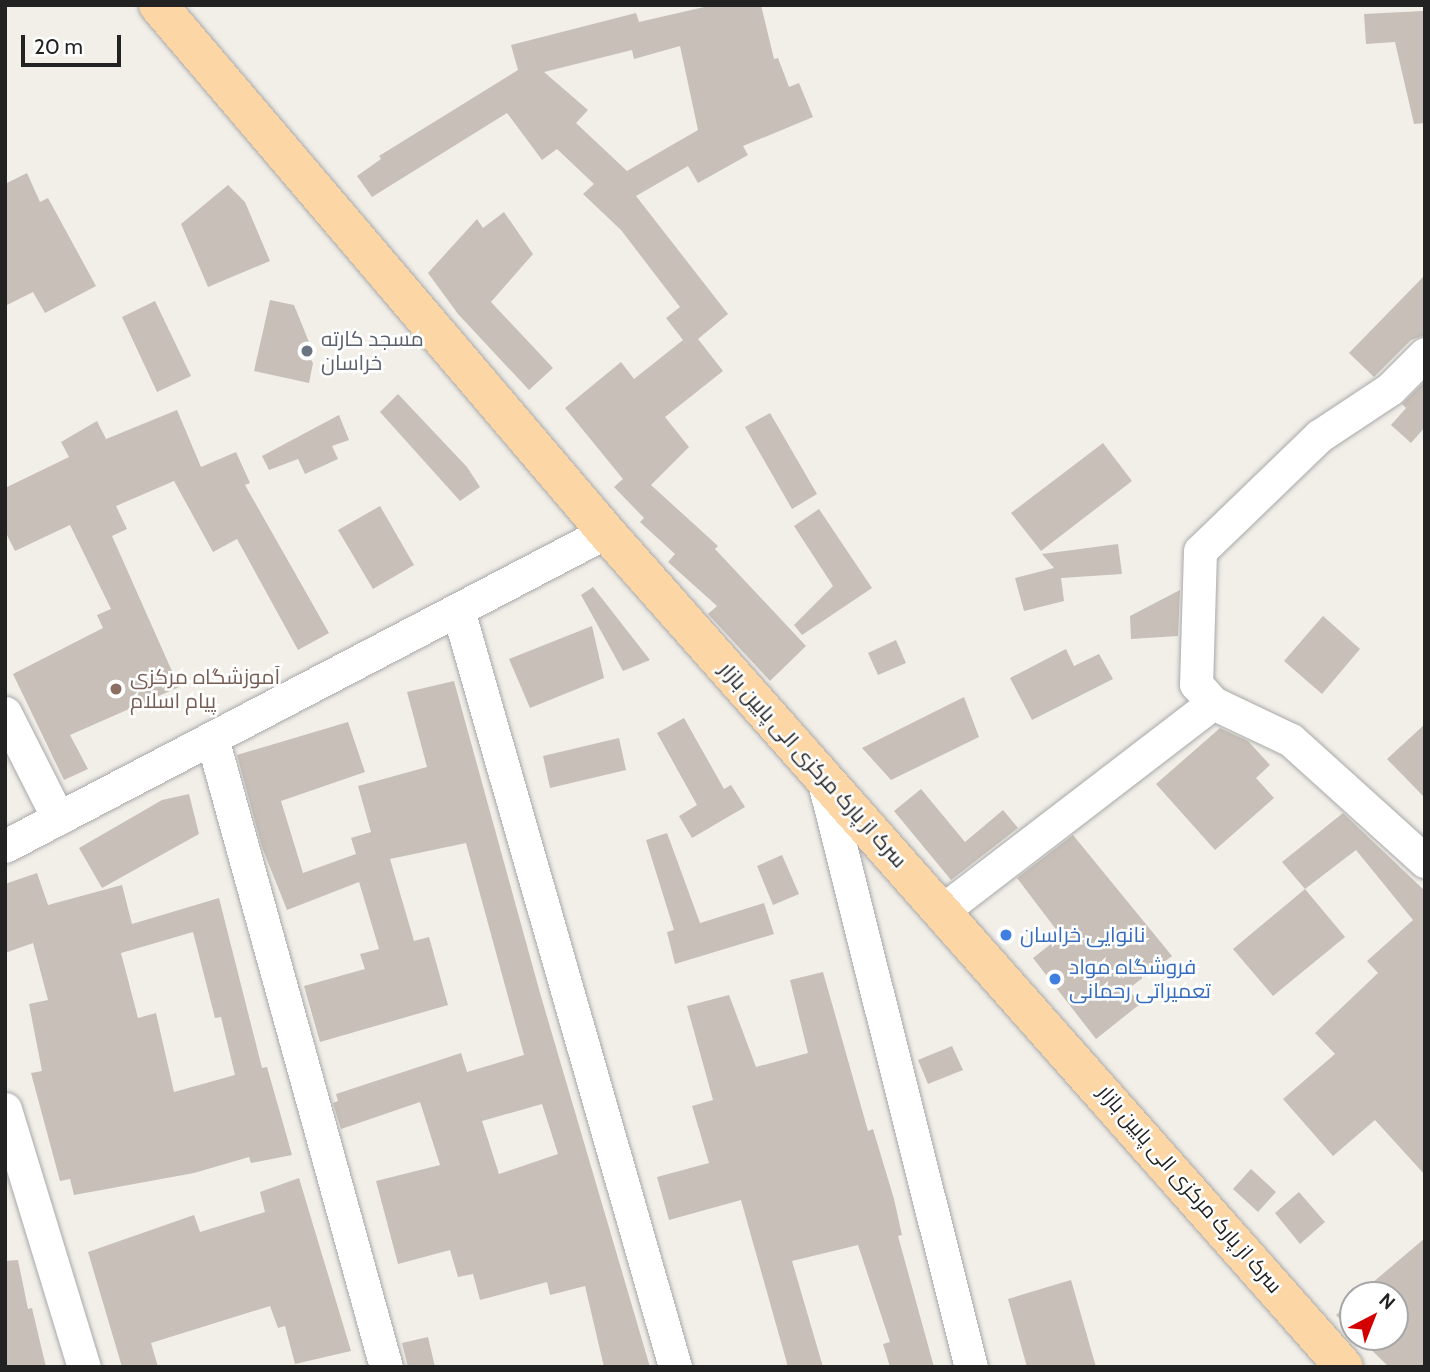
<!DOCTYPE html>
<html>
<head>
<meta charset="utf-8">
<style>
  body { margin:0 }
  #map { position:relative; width:1430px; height:1372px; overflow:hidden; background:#f2efe9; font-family:Cabin,Cairo,sans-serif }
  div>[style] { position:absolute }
  .building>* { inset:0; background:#c7bfb8 }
  .roads { filter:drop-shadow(0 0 2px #a9a9a9) drop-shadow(0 0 2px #a9a9a9) }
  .minor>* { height:33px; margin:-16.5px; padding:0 16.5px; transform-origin:16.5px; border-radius:16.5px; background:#fff }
  .major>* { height:38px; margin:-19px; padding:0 19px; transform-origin:19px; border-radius:19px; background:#fcd6a4 }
  .dots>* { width:19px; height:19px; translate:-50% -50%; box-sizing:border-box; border:4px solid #fff; border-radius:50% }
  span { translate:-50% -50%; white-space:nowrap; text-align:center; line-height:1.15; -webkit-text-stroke:5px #fff; paint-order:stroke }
  .worship-label { font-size:21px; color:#5b616d }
  .left { translate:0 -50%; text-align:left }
  .education-label { font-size:21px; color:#785e54 }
  .street-label { font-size:21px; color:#222 }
  .shop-label { font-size:21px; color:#366cbe }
  .frame { position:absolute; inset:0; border:7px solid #222; pointer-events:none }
  .north { position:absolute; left:1339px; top:1281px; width:70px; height:70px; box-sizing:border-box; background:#fff; border:2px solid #a7a7a7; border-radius:50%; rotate:42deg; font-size:19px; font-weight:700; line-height:28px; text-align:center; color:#222 }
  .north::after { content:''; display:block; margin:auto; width:24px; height:32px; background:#d40000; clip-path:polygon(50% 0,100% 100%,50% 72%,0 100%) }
  .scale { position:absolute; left:21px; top:35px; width:100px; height:32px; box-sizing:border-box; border:4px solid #222; border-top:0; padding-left:9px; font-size:21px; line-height:24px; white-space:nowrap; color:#222; -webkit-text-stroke:5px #fff; paint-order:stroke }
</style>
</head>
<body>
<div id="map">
  <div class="building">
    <div style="clip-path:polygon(evenodd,713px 5px,761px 5px,774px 59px,778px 58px,789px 87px,799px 83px,813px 117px,743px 146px,748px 155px,698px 183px,688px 166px,636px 196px,728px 314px,698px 339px,723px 371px,665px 417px,689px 447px,651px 485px,718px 546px,715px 549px,806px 646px,770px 681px,708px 614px,717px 606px,668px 562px,675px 554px,640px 522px,644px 518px,614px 487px,623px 479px,565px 408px,621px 362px,634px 379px,683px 340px,666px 318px,680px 307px,621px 230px,583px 194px,594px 184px,557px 149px,542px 160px,507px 113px,372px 197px,357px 176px,381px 159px,379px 156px,518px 70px,511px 45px,636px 13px,639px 22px,713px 5px,680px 46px,698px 130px,627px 171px,576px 123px,588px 110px,544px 72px,632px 50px,634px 59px,680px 46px)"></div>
    <div style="clip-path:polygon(1423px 11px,1425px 123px,1414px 124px,1395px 42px,1366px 44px,1364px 14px)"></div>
    <div style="clip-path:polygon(27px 173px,40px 202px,48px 198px,96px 286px,45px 313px,33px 292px,5px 306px,5px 184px)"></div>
    <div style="clip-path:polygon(228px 185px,245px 202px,270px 261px,208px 287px,181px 224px)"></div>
    <div style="clip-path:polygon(504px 212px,533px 254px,491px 302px,553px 368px,529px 390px,458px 314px,428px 273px,477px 219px,483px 228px)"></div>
    <div style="clip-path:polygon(1425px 275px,1425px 335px,1411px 340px,1374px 377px,1349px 353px)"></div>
    <div style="clip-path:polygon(270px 300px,294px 305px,311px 347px,305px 350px,313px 363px,309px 383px,254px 371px)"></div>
    <div style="clip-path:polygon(155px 301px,191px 376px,157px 392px,122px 317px)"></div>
    <div style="clip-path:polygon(1425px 381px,1425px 427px,1411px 443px,1391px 425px,1406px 408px,1402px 404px)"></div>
    <div style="clip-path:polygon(398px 394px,467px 467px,480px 487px,460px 501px,380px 412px)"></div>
    <div style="clip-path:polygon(177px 410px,201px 467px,236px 452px,250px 483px,245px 485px,329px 633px,298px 650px,237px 539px,213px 552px,174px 481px,116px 506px,127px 529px,112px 536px,179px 687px,70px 735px,88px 769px,64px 780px,13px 674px,103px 628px,97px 615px,111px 609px,70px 525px,15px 551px,5px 531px,5px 488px,69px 457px,61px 442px,97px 421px,106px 439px)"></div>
    <div style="clip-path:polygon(770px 413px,817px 494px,792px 509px,745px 427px)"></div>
    <div style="clip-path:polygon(339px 415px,349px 440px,332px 446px,338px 459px,305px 474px,298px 459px,269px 470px,262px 456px)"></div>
    <div style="clip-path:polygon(1103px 443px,1132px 481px,1041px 551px,1011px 513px)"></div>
    <div style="clip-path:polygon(380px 506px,414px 565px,373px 589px,338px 530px)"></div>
    <div style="clip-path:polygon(819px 509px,872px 588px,802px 635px,794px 625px,833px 586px,794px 526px)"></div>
    <div style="clip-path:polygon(1118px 544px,1122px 574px,1061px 578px,1064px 601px,1024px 611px,1015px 578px,1054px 568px,1042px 554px)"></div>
    <div style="clip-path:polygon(593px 587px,650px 660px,623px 671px,581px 595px)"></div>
    <div style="clip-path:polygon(1180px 590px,1178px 636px,1131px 639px,1130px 616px)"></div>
    <div style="clip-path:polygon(1323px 616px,1360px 649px,1322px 694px,1284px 661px)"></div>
    <div style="clip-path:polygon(592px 626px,604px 678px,530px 708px,509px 659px)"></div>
    <div style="clip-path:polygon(896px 640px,906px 663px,878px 675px,868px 653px)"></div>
    <div style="clip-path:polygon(1066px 649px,1074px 666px,1099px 654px,1113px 679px,1032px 720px,1010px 678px)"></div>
    <div style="clip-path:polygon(evenodd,454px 681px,540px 993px,650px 1367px,604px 1367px,585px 1286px,550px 1295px,547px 1282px,480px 1300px,473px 1274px,458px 1277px,450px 1250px,398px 1264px,376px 1181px,440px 1165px,420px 1102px,341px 1129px,333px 1103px,338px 1101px,336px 1094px,461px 1053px,467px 1072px,524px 1055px,466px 843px,390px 859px,414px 941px,429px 937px,448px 1005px,320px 1042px,304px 986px,365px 969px,360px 954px,379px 949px,359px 882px,287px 910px,262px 847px,237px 755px,348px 722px,365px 772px,281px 801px,303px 873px,356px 854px,351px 838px,371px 832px,358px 786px,427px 767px,407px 692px,454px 681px,542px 1104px,558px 1154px,499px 1174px,482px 1121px,542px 1104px)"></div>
    <div style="clip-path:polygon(964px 697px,979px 737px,891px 780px,862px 748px)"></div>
    <div style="clip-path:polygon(684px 718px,724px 789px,731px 785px,745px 807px,692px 838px,679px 816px,697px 805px,657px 733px)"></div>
    <div style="clip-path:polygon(1425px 724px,1425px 798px,1387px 759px)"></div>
    <div style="clip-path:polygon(1220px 728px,1248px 741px,1270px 765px,1256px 778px,1274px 798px,1215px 850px,1156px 784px)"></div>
    <div style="clip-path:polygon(619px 738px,626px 770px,550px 788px,543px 756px)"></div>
    <div style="clip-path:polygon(921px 789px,965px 842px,1003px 810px,1018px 828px,951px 880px,894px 811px)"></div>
    <div style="clip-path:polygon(189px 794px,199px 834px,102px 888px,79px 848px,162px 800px)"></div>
    <div style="clip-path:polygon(1343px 813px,1425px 891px,1425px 1175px,1375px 1120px,1333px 1156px,1283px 1099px,1335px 1054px,1315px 1033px,1378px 973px,1367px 961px,1413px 920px,1356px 850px,1305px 889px,1282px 862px)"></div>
    <div style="clip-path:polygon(667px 833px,700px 923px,764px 903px,774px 934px,675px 964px,667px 932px,674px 930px,646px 840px)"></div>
    <div style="clip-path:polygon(1073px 835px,1172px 956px,1128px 989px,1140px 1004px,1096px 1039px,1033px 958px,1061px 936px,1017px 878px)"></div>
    <div style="clip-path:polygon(782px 855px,799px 894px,773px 905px,757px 866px)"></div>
    <div style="clip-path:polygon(evenodd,37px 873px,48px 905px,122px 885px,132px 924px,219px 898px,262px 1068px,267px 1067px,292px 1155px,251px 1163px,249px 1157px,194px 1173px,74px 1195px,70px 1179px,60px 1181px,31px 1073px,42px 1071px,29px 1004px,48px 1000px,33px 943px,5px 953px,5px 884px,37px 873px,193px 932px,215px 1018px,221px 1017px,235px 1075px,174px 1092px,156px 1013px,138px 1018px,121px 953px,193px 932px)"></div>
    <div style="clip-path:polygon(1305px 889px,1345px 937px,1273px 996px,1233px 949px)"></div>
    <div style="clip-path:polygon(823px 972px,868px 1131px,873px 1129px,894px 1199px,902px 1235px,898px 1236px,934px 1367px,890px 1367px,883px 1344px,890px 1342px,858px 1245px,792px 1261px,823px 1367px,788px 1367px,741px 1200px,669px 1220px,657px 1177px,709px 1163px,692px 1106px,713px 1100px,687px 1006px,729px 995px,756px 1067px,808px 1053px,790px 980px)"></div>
    <div style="clip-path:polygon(952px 1046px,963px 1070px,928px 1084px,918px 1060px)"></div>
    <div style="clip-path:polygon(1251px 1169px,1276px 1192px,1258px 1212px,1233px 1189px)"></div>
    <div style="clip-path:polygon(299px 1178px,351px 1351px,295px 1364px,285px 1326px,278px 1328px,270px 1306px,151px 1343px,158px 1367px,122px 1367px,88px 1252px,194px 1215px,200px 1232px,265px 1212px,260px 1192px)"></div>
    <div style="clip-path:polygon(1299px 1192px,1325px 1222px,1300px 1244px,1275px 1213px)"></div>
    <div style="clip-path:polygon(1425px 1238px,1425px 1367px,1389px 1367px,1358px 1337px,1395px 1337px,1395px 1295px,1358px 1295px)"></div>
    <div style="clip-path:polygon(18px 1260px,28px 1309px,32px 1308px,46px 1367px,5px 1367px,5px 1261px)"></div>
    <div style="clip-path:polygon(1071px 1280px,1096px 1367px,1027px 1367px,1008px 1299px)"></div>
    <div style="clip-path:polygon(1353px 1300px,1353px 1332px,1336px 1315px)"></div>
    <div style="clip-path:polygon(428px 1337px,435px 1367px,408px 1367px,402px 1343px)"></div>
  </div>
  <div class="roads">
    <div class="minor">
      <div style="left:1425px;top:354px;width:49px;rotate:135deg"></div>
      <div style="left:1390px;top:389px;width:85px;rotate:146.5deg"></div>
      <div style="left:1319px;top:436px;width:165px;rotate:136deg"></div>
      <div style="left:1200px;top:551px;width:133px;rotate:91.7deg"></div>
      <div style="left:1196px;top:684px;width:25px;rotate:48deg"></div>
      <div style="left:1213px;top:703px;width:86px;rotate:25.4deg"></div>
      <div style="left:1291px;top:740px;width:181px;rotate:42.1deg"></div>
      <div style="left:458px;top:610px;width:787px;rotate:74deg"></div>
      <div style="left:5px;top:713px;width:118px;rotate:63.2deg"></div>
      <div style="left:212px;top:738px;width:653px;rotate:74.54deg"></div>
      <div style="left:822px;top:774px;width:611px;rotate:75.9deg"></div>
      <div style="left:5px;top:846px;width:678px;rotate:-27.59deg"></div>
      <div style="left:943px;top:910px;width:340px;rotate:-37.5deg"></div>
      <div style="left:5px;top:1109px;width:270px;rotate:73deg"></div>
    </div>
    <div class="major">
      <div style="left:158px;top:5px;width:692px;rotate:49.63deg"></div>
      <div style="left:606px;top:532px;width:1114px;rotate:48.53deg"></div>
    </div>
  </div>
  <div class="dots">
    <div style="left:307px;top:351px;background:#6b7280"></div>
    <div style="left:116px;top:689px;background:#8d6e63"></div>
    <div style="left:1006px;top:935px;background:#3f7fe0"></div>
    <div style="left:1055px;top:979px;background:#3f7fe0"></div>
  </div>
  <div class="worship-label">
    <span class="left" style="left:321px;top:351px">مسجد کارته<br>خراسان</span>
  </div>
  <div class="education-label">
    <span class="left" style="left:130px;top:689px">آموزشگاه مرکزی<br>پیام اسلام</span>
  </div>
  <div class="street-label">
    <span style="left:813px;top:765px;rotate:48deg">سرک از پارک مرکزی الی پایین بازار</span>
    <span style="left:1190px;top:1189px;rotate:49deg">سرک از پارک مرکزی الی پایین بازار</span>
  </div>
  <div class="shop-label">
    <span class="left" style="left:1020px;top:935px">نانوایی خراسان</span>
    <span class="left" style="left:1069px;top:979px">فروشگاه مواد<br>تعمیراتی رحمانی</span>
  </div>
  <div class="frame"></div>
  <div class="north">N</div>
  <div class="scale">20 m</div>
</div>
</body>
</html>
